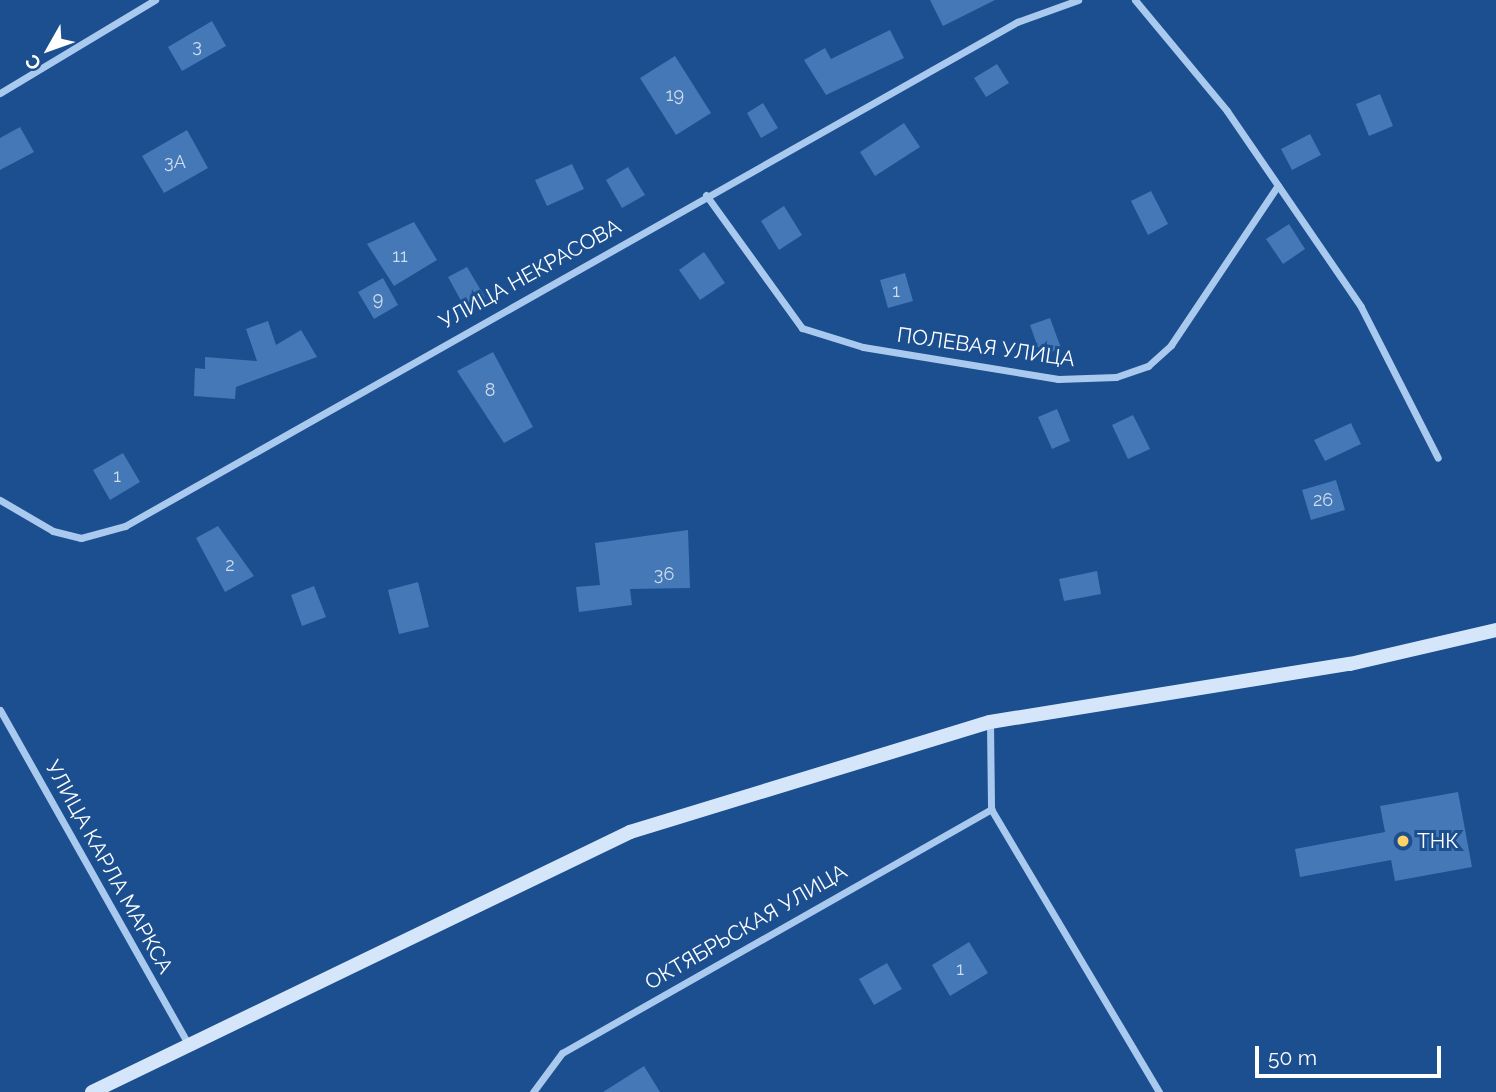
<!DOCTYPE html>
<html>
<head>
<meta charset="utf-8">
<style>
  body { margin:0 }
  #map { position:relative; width:1496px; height:1092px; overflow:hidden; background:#1b4f8f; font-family:Raleway,sans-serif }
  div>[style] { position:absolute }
  .building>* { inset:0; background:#4478b7 }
  .street>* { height:7px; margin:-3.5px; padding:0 3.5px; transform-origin:3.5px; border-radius:3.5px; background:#a9c9ee }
  .secondary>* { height:14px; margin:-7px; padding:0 7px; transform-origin:7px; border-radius:7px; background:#d6e6fa }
  .dots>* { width:19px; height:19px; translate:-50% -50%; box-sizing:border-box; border:4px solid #1b4f8f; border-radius:50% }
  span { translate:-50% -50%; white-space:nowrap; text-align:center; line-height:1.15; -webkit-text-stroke:6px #1b4f8f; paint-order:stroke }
  .number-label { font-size:18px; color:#d0dded }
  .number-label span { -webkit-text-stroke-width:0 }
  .street-label { font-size:21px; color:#fff }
  .poi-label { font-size:21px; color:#fff }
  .left { translate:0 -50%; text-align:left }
  .north { position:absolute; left:14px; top:14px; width:70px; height:70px; -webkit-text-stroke:5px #1b4f8f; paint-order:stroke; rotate:230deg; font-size:19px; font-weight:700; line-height:28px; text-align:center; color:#fff }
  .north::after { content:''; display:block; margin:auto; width:24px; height:32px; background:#fff; clip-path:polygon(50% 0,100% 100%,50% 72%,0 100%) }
  .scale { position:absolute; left:1255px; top:1046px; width:186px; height:32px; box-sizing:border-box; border:4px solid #fff; border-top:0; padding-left:9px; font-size:21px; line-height:24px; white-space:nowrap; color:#fff; -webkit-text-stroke:5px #1b4f8f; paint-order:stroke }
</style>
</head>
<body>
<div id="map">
  <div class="building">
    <div style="clip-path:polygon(930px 0,995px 0,943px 26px)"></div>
    <div style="clip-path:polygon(212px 21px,226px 46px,182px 71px,168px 47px)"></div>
    <div style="clip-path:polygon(890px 30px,904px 58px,826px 95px,804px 60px,825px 48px,831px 59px)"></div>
    <div style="clip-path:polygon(675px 56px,711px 113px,676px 135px,640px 78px)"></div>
    <div style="clip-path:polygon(997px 64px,1009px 83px,986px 97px,974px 78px)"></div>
    <div style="clip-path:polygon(1380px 94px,1393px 126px,1369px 136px,1356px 104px)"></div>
    <div style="clip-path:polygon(763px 103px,778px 128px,761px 138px,747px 113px)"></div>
    <div style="clip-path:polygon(904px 123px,920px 147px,875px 176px,860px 152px)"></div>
    <div style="clip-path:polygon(20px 127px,34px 152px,0 170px,0 138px)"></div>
    <div style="clip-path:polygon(187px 130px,208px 168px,164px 193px,142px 156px)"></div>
    <div style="clip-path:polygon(1310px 134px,1321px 155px,1292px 170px,1281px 149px)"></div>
    <div style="clip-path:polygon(572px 164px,584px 189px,547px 206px,535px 180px)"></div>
    <div style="clip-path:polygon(628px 167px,645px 195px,622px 208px,606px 180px)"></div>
    <div style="clip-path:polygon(1151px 191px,1168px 224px,1148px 235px,1131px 201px)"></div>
    <div style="clip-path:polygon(784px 206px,802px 235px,779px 250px,761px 221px)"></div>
    <div style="clip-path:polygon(414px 222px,437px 260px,394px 286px,367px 244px)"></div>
    <div style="clip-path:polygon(1289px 224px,1305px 249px,1283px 264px,1266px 239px)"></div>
    <div style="clip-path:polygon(704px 252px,725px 283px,700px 300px,679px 270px)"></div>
    <div style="clip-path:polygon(467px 267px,485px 297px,465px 308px,448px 277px)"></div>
    <div style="clip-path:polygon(905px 273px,913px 301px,888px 308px,880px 280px)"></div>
    <div style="clip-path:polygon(383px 278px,398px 305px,374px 319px,358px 292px)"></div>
    <div style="clip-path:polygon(1050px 318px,1061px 348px,1041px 356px,1030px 325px)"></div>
    <div style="clip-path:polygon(268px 321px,276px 345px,301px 330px,317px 357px,236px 387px,235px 399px,194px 396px,195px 368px,205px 369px,205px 357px,257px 361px,246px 329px)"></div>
    <div style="clip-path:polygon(493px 352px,533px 427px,504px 443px,457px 371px)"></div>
    <div style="clip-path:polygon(1057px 409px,1070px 441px,1052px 449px,1038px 417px)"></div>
    <div style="clip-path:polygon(1133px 415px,1150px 449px,1128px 459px,1112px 425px)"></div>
    <div style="clip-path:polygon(1351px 423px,1361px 444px,1325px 461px,1314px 440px)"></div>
    <div style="clip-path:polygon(123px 453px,140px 482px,110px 500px,93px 470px)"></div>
    <div style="clip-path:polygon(1336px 480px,1345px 510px,1311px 520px,1302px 490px)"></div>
    <div style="clip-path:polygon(218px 526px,254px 576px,225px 592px,196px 538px)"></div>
    <div style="clip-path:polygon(688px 530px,690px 588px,630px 589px,632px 605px,579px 612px,576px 587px,600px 585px,595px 543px)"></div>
    <div style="clip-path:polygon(1097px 571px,1101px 594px,1064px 601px,1059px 579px)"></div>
    <div style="clip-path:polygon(418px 582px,429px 627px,399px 634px,388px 590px)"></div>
    <div style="clip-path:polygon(314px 586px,326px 617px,302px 626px,291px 595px)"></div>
    <div style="clip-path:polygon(1458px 792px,1472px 867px,1395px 881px,1391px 860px,1300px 877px,1295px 849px,1385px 832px,1380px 806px)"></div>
    <div style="clip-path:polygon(969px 942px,988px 973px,950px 996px,932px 965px)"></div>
    <div style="clip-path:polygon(887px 963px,902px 989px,874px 1005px,859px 979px)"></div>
    <div style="clip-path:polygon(644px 1066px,660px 1092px,603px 1092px)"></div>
  </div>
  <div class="street">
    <div style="left:1135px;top:0;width:144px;rotate:50.3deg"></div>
    <div style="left:1227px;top:111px;width:237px;rotate:55.6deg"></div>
    <div style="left:1361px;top:307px;width:169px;rotate:63deg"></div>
    <div style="left:0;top:93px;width:181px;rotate:-31deg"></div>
    <div style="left:706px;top:195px;width:164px;rotate:54.2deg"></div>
    <div style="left:802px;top:328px;width:64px;rotate:17.3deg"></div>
    <div style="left:863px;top:347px;width:198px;rotate:9.3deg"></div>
    <div style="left:1058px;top:379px;width:58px;rotate:-2deg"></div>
    <div style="left:1116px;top:377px;width:34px;rotate:-19deg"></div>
    <div style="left:1148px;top:366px;width:31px;rotate:-42deg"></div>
    <div style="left:1171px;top:345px;width:192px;rotate:-56.2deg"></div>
    <div style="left:0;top:500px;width:61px;rotate:30.3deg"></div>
    <div style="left:53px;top:531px;width:29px;rotate:14deg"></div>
    <div style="left:81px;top:538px;width:46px;rotate:-15.3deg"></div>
    <div style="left:125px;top:526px;width:1025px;rotate:-29.47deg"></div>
    <div style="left:1017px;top:22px;width:65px;rotate:-19.8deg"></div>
    <div style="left:0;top:710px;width:381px;rotate:60.6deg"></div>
    <div style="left:990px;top:723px;width:86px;rotate:89.3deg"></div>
    <div style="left:991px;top:809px;width:329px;rotate:59.3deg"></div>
    <div style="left:533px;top:1092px;width:49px;rotate:-53.4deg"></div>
    <div style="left:562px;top:1053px;width:494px;rotate:-29.6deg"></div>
  </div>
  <div class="secondary">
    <div style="left:92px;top:1092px;width:598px;rotate:-25.79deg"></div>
    <div style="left:630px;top:832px;width:376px;rotate:-17deg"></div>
    <div style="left:990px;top:722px;width:365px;rotate:-9.2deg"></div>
    <div style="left:1350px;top:664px;width:150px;rotate:-13.1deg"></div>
  </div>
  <div class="dots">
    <div style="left:1403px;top:841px;background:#ffd166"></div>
  </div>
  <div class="number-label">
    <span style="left:197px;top:46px">3</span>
    <span style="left:675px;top:95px">19</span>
    <span style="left:175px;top:162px">3А</span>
    <span style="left:400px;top:256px">11</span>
    <span style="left:896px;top:291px">1</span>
    <span style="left:378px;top:299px">9</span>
    <span style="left:490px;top:390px">8</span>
    <span style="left:117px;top:476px">1</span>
    <span style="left:1323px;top:500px">26</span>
    <span style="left:230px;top:565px">2</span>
    <span style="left:664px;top:574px">36</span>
    <span style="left:960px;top:969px">1</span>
  </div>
  <div class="street-label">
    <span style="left:530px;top:274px;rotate:-29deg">УЛИЦА НЕКРАСОВА</span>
    <span style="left:986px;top:347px;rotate:8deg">ПОЛЕВАЯ УЛИЦА</span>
    <span style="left:109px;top:867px;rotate:61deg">УЛИЦА КАРЛА МАРКСА</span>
    <span style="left:746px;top:927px;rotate:-30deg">ОКТЯБРЬСКАЯ УЛИЦА</span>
  </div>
  <div class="poi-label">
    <span class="left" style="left:1417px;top:841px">ТНК</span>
  </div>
  <div class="north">С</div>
  <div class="scale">50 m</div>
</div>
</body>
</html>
